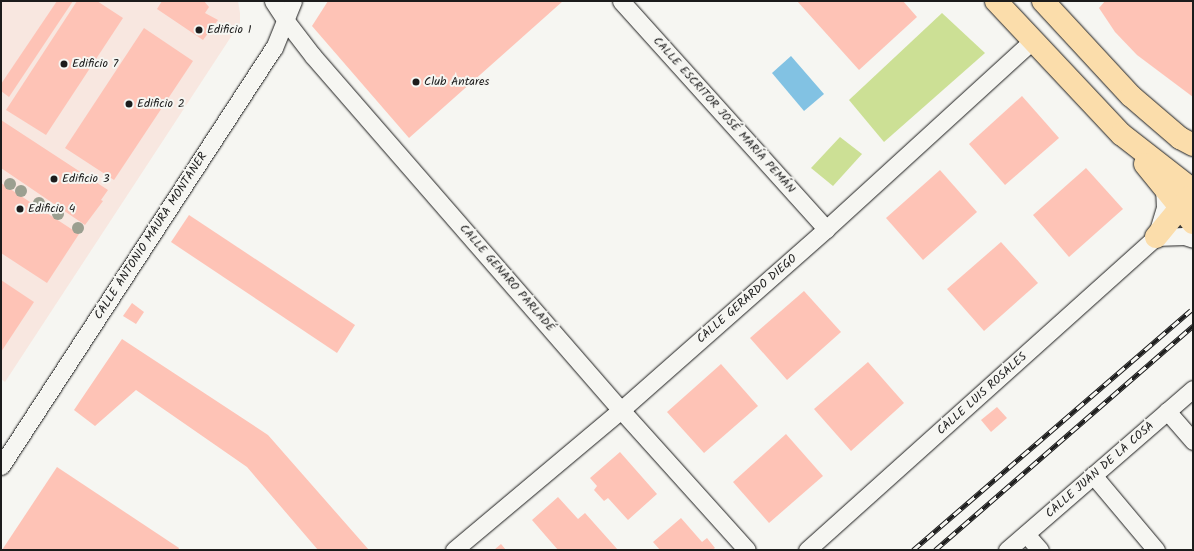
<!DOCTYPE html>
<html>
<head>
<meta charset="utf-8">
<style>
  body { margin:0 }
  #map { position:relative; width:1194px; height:551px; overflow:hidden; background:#f6f6f2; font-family:Kalam,sans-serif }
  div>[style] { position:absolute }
  .built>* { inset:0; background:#f8e7e0 }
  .green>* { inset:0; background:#cce095 }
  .water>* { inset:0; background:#82c2e3 }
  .building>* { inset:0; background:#fec3b6 }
  .roads { filter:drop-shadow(0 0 1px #1c1c1c) drop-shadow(0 0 1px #1c1c1c) }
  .street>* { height:17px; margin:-8.5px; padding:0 8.5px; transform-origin:8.5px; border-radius:8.5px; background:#f6f6f2 }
  .primary>* { height:22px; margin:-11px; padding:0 11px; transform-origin:11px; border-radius:11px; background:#fbddab }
  .rail>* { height:4.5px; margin-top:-2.25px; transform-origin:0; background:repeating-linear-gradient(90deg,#f6f6f2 0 9px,#1c1c1c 0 18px); box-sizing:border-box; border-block:1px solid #1c1c1c }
  .trees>* { width:12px; height:12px; margin:-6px; border-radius:50%; background:#9b9f90 }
  .dots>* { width:11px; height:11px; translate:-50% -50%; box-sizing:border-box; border:2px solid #f6f6f2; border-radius:50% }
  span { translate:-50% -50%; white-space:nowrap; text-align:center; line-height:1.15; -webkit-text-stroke:4px #f6f6f2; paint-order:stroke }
  .poi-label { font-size:12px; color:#1c1c1c }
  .left { translate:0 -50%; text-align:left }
  .street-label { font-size:12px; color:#1c1c1c }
  .frame { position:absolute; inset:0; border:2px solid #1c1c1c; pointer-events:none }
</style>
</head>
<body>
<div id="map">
  <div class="built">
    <div style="clip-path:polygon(1px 1px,238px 1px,240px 13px,240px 23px,5px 382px,1px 379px)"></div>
  </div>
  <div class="green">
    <div style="clip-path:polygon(942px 13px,985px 53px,884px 142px,849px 100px)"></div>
    <div style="clip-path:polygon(840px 137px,862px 154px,833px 186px,811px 168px)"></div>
  </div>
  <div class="water">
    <div style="clip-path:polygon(791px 56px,824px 94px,804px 111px,772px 73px)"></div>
  </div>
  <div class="building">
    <div style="clip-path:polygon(57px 1px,73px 1px,9px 97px,1px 91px,1px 84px)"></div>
    <div style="clip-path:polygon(77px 1px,97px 1px,123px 18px,46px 135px,6px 110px)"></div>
    <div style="clip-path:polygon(162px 1px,204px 1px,209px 7px,205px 13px,218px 20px,203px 40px,157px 9px)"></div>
    <div style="clip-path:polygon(328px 1px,563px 1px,409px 138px,312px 26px)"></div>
    <div style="clip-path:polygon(797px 1px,903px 1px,917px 17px,859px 70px)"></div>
    <div style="clip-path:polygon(1105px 1px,1193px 1px,1193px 97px,1137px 55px,1115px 32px,1099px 8px)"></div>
    <div style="clip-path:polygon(144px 28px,193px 61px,114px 180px,65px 148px)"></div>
    <div style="clip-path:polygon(1022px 96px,1059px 138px,1005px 185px,969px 144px)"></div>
    <div style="clip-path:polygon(1px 120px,108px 190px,101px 200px,103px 201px,85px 225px,1px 168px)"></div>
    <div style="clip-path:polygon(1086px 168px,1123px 209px,1069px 257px,1033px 215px)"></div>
    <div style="clip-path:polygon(940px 170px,977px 212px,923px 260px,886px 218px)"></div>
    <div style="clip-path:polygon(1px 183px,79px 234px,47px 283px,1px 253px)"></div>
    <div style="clip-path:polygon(189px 215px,355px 325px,337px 353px,171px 242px)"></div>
    <div style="clip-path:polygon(1001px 242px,1038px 283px,984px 331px,947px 289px)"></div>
    <div style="clip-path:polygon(1px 280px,34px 302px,1px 352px)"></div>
    <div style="clip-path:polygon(804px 291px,841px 332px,787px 380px,750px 338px)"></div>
    <div style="clip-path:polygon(132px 303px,144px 312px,136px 324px,123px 316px)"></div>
    <div style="clip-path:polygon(122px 339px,268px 435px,369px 550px,318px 550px,247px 467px,136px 390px,95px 426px,74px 410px)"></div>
    <div style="clip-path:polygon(868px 362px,904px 403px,851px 451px,814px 409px)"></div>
    <div style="clip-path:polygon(721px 364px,758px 406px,704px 453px,667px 412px)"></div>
    <div style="clip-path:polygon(997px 407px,1007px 418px,991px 432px,981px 420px)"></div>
    <div style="clip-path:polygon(786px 434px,823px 476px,769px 523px,733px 482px)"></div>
    <div style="clip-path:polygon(620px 452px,657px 494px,628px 520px,608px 498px,604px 501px,594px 490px,597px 486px,590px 478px)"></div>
    <div style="clip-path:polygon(57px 467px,179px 548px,178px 550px,2px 550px)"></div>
    <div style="clip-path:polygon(558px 497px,578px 519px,585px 513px,618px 550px,558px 550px,532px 520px)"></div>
    <div style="clip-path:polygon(681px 518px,702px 542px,707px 538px,715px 548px,712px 550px,660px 550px,653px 542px)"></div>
    <div style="clip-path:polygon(501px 544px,506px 550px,494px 550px)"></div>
  </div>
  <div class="roads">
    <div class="street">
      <div style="left:273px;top:1px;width:24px;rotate:57deg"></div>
      <div style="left:286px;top:21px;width:44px;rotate:52.4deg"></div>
      <div style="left:313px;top:56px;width:469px;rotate:49deg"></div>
      <div style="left:621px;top:410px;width:188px;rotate:48deg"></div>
      <div style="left:621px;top:1px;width:307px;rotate:48deg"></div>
      <div style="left:1156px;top:237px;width:28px;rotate:-2deg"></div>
      <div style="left:1184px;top:236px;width:9px;rotate:18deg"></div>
      <div style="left:1167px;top:411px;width:40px;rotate:49deg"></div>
      <div style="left:1px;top:466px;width:499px;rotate:-56.9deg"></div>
      <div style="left:274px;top:48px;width:51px;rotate:-68deg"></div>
      <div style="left:1093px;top:475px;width:98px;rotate:50deg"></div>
      <div style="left:1026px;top:534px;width:21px;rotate:49deg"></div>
      <div style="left:454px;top:550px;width:218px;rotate:-40deg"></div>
      <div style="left:621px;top:410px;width:273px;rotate:-41.4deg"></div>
      <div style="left:826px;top:229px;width:280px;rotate:-42.4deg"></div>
      <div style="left:807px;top:550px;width:469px;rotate:-41.9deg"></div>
      <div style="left:1156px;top:237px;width:31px;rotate:-73deg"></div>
      <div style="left:1165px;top:207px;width:20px;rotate:-93deg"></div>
      <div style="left:1007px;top:550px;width:246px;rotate:-40.9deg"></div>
    </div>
    <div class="primary">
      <div style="left:996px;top:1px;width:183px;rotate:46.8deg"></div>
      <div style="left:1121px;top:134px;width:91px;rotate:37.9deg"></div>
      <div style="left:1043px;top:1px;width:129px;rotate:47.2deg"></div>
      <div style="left:1131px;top:96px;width:65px;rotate:40.6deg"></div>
      <div style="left:1180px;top:138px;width:15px;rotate:28deg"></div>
      <div style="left:1145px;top:164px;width:76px;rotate:50.9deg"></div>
      <div style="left:1156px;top:237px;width:52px;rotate:-50.5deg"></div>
    </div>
  </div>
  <div class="rail">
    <div style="left:913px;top:550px;width:367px;rotate:-40.8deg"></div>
    <div style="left:935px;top:550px;width:342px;rotate:-41deg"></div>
  </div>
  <div class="trees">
    <div style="left:10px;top:184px"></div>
    <div style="left:21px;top:191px"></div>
    <div style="left:39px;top:203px"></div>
    <div style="left:58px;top:214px"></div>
    <div style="left:78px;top:228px"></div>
  </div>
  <div class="dots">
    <div style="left:199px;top:30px;background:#1c1c1c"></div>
    <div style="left:64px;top:64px;background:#1c1c1c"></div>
    <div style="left:416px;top:82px;background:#1c1c1c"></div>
    <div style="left:129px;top:104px;background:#1c1c1c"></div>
    <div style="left:54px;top:179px;background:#1c1c1c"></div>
    <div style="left:20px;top:209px;background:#1c1c1c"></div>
  </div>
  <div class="poi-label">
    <span class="left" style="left:207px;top:30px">Edificio 1</span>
    <span class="left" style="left:72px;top:64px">Edificio 7</span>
    <span class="left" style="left:424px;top:82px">Club Antares</span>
    <span class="left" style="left:137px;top:104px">Edificio 2</span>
    <span class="left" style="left:62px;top:179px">Edificio 3</span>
    <span class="left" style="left:28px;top:209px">Edificio 4</span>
  </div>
  <div class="street-label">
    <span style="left:724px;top:115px;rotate:48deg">CALLE ESCRITOR JOSÉ MARÍA PEMÁN</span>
    <span style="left:151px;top:236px;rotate:-57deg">CALLE ANTONIO MAURA MONTANER</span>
    <span style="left:507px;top:278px;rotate:49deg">CALLE GENARO PARLADÉ</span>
    <span style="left:747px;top:299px;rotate:-41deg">CALLE GERARDO DIEGO</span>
    <span style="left:982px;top:394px;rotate:-42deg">CALLE LUIS ROSALES</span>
    <span style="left:1100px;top:470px;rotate:-41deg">CALLE JUAN DE LA COSA</span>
  </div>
  <div class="frame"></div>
</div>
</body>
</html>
